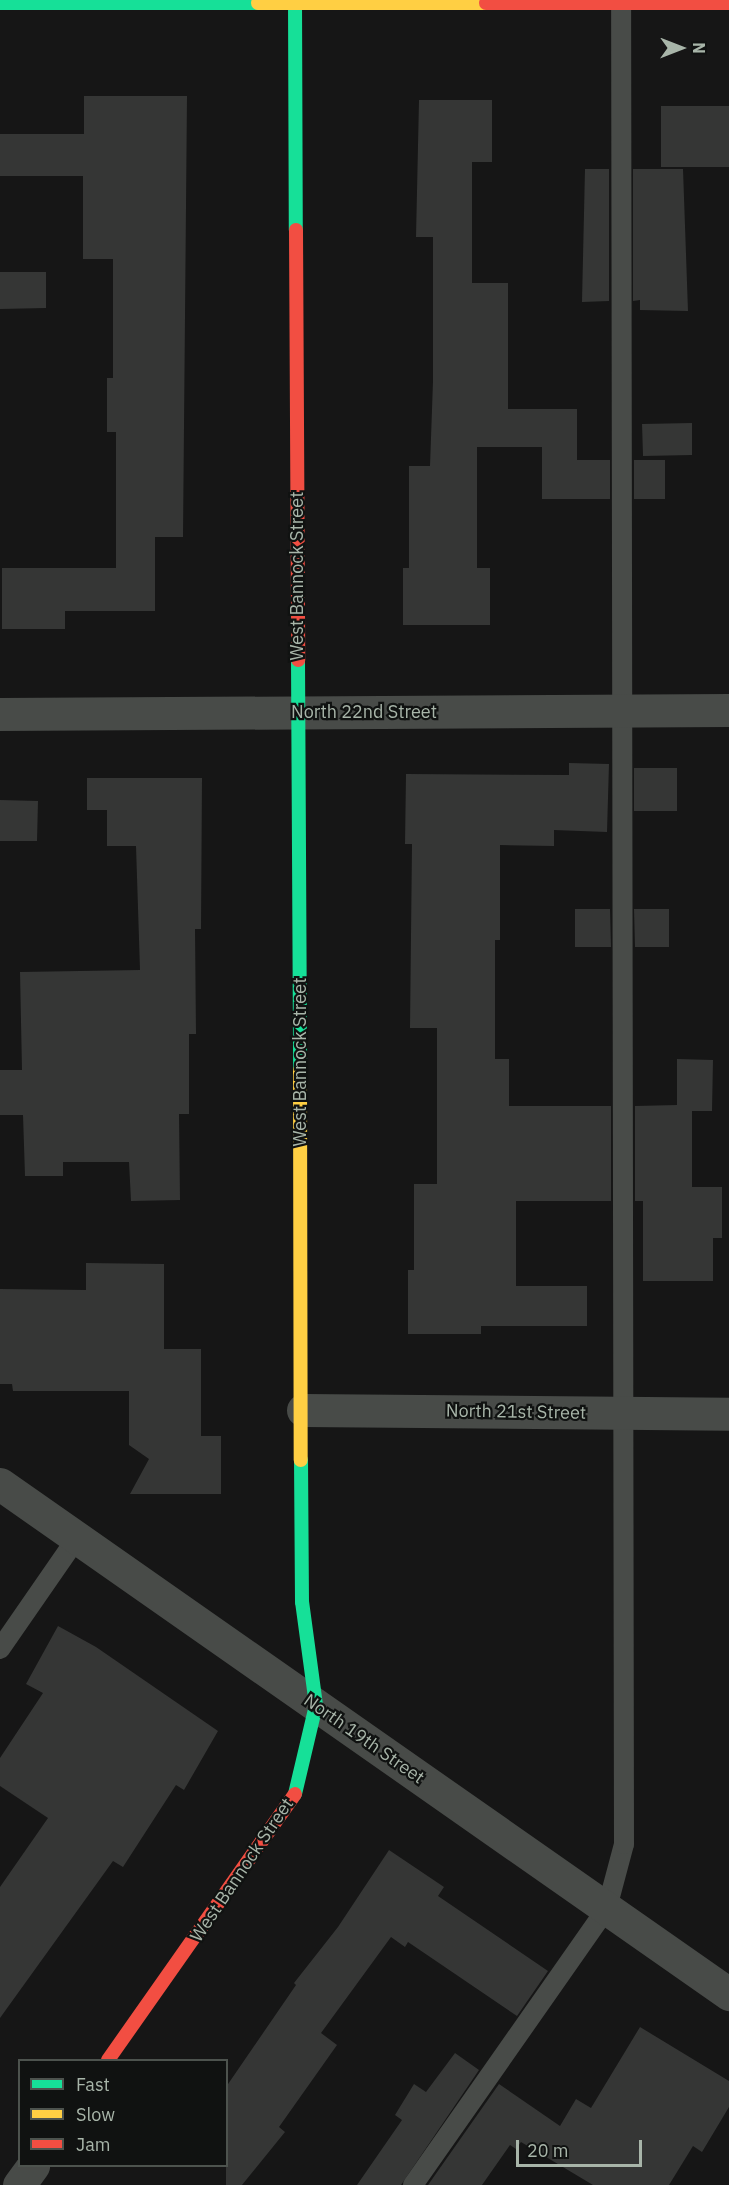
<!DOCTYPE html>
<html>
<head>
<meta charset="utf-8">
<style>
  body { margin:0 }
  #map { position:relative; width:729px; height:2185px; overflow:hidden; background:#161616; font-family:"IBM Plex Sans",sans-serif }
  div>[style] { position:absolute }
  .building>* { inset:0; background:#353635 }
  .lane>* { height:20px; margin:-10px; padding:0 10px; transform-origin:10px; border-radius:10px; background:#484b48 }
  .street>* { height:33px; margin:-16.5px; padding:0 16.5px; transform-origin:16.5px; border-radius:16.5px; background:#484b48 }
  .fast>* { height:14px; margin:-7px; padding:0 7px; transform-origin:7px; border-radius:7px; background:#16e098 }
  .slow>* { height:14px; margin:-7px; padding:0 7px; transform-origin:7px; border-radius:7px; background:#ffcf43 }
  .jam>* { height:14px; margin:-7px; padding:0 7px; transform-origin:7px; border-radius:7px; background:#f24e42 }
  span { translate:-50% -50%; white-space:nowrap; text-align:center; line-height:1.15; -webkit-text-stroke:4.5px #101211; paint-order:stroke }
  .street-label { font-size:18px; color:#a8b5a9 }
  .legend { position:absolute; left:18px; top:2059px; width:210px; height:108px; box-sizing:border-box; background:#101211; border:2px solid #4d534e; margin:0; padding:8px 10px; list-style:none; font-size:18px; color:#a8b5a9 }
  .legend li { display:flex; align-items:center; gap:12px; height:30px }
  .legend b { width:30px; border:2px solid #4d534e }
  .north { position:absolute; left:651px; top:18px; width:60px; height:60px; -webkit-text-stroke:4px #101211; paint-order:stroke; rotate:90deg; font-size:16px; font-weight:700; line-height:24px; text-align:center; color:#a8b5a9 }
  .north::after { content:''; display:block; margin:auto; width:21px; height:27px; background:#a8b5a9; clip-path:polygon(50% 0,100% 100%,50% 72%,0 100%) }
  .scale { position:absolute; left:516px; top:2140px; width:126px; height:27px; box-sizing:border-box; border:3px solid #a8b5a9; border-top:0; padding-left:8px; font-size:18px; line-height:21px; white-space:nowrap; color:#a8b5a9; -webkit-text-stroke:4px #101211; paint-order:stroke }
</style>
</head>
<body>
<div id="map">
  <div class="building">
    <div style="clip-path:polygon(84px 96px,187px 96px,183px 537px,155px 537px,155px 611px,65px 611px,65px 629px,2px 629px,2px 568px,116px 568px,116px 432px,107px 432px,107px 378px,113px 378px,113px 259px,83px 259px,83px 176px,0 176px,0 134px,84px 134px)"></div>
    <div style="clip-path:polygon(419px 100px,492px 100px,492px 162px,472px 162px,472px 283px,508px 283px,508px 409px,577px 409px,577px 460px,610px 460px,610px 499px,542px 499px,542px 447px,477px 447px,477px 568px,490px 568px,490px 625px,403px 625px,403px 568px,409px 568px,409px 466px,430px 466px,433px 381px,433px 237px,416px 237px)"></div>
    <div style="clip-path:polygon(661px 106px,729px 106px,729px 167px,661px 167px)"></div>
    <div style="clip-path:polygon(585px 169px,609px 169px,609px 301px,582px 302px)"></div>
    <div style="clip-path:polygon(633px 169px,683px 169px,688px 311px,640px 310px,640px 300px,633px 301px)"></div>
    <div style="clip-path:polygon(0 272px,46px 272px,46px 308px,0 309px)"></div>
    <div style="clip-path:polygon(692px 423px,692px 455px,643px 456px,642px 424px)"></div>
    <div style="clip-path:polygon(634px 460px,665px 460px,665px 499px,634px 499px)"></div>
    <div style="clip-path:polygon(569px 763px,609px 764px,607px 832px,554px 830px,554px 846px,500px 845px,500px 940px,495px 940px,495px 1059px,509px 1059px,509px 1106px,611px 1106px,611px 1201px,516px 1201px,516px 1286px,587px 1286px,587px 1326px,481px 1326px,481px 1334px,408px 1334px,408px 1270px,414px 1270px,414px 1184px,437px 1184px,437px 1028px,410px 1028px,412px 844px,405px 844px,406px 774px,569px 775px)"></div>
    <div style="clip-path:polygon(634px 768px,677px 768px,677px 811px,634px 811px)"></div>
    <div style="clip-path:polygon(87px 778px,202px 778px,201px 929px,195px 929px,196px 1034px,189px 1034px,189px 1114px,179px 1114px,180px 1200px,131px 1201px,129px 1162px,63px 1162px,63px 1176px,25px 1176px,23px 1115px,0 1115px,0 1070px,22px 1070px,20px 972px,140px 970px,136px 846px,107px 846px,107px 810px,87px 810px)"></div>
    <div style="clip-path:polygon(0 800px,38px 801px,37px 841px,0 841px)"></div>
    <div style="clip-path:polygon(575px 909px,610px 909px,611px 947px,575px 947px)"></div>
    <div style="clip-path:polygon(634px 909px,669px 909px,669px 947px,635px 947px)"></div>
    <div style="clip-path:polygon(677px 1059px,713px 1060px,712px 1111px,692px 1111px,692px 1187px,722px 1187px,722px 1238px,713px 1238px,713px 1281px,643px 1281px,643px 1201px,635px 1201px,635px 1106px,677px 1105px)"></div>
    <div style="clip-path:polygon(86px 1263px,164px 1264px,164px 1349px,201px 1349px,201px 1436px,221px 1436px,221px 1494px,130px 1494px,149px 1459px,129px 1445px,129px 1391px,13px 1391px,12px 1384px,0 1384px,0 1289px,86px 1290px)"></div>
    <div style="clip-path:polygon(58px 1626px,96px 1647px,218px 1731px,184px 1790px,176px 1785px,123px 1867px,113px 1861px,0 2018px,0 1887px,48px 1818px,0 1786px,0 1758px,43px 1693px,26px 1684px)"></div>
    <div style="clip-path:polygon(389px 1850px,444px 1887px,438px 1896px,548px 1971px,517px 2016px,408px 1942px,405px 1947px,391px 1937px,321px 2033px,337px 2045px,279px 2127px,285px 2132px,242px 2185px,226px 2185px,226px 2087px,296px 1985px,294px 1983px,338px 1927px)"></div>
    <div style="clip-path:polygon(640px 2027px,729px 2081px,729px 2107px,702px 2152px,693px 2146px,669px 2185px,593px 2185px,521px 2142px,516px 2149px,510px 2145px,482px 2185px,428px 2185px,499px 2084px,560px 2126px,576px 2099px,591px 2108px)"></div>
    <div style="clip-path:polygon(455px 2053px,479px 2070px,401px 2185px,357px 2185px,402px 2120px,395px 2115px,414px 2084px,426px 2092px)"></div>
  </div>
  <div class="lane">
    <div style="left:0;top:1649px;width:135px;rotate:-55.3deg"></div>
    <div style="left:413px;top:2185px;width:338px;rotate:-55deg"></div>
    <div style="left:607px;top:1908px;width:66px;rotate:-75.1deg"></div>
    <div style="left:624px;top:1844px;width:1844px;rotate:-90.09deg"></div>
  </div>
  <div class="street">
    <div style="left:0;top:714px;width:729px;rotate:-0.31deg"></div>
    <div style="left:303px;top:1410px;width:426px;rotate:0.5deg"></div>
    <div style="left:0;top:1484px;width:890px;rotate:34.98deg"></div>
    <div style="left:19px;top:2185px;width:24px;rotate:-54deg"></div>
  </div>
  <div class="fast">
    <div style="left:295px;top:0;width:230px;rotate:89.8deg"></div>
    <div style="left:0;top:3px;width:258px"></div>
    <div style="left:298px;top:660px;width:410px;rotate:89.7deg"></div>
    <div style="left:295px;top:1794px;width:91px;rotate:-76.7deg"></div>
    <div style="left:316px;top:1705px;width:104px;rotate:-97.7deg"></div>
    <div style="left:302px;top:1602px;width:142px;rotate:-90.4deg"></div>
  </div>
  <div class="slow">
    <div style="left:258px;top:3px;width:228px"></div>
    <div style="left:300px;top:1070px;width:390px;rotate:89.9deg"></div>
  </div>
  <div class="jam">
    <div style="left:486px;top:3px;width:243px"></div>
    <div style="left:296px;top:230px;width:430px;rotate:89.7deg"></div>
    <div style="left:108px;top:2060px;width:325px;rotate:-54.9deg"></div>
  </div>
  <div class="street-label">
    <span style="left:297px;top:576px;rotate:-90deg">West Bannock Street</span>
    <span style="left:364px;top:712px">North 22nd Street</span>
    <span style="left:300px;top:1062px;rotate:-90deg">West Bannock Street</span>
    <span style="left:516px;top:1412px;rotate:1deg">North 21st Street</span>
    <span style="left:364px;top:1739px;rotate:35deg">North 19th Street</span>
    <span style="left:242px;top:1870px;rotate:-56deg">West Bannock Street</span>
  </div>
  <ul class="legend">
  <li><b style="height:8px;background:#16e098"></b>Fast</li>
  <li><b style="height:8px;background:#ffcf43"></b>Slow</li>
  <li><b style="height:8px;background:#f24e42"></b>Jam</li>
  </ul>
  <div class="north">N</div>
  <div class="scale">20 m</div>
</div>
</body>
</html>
